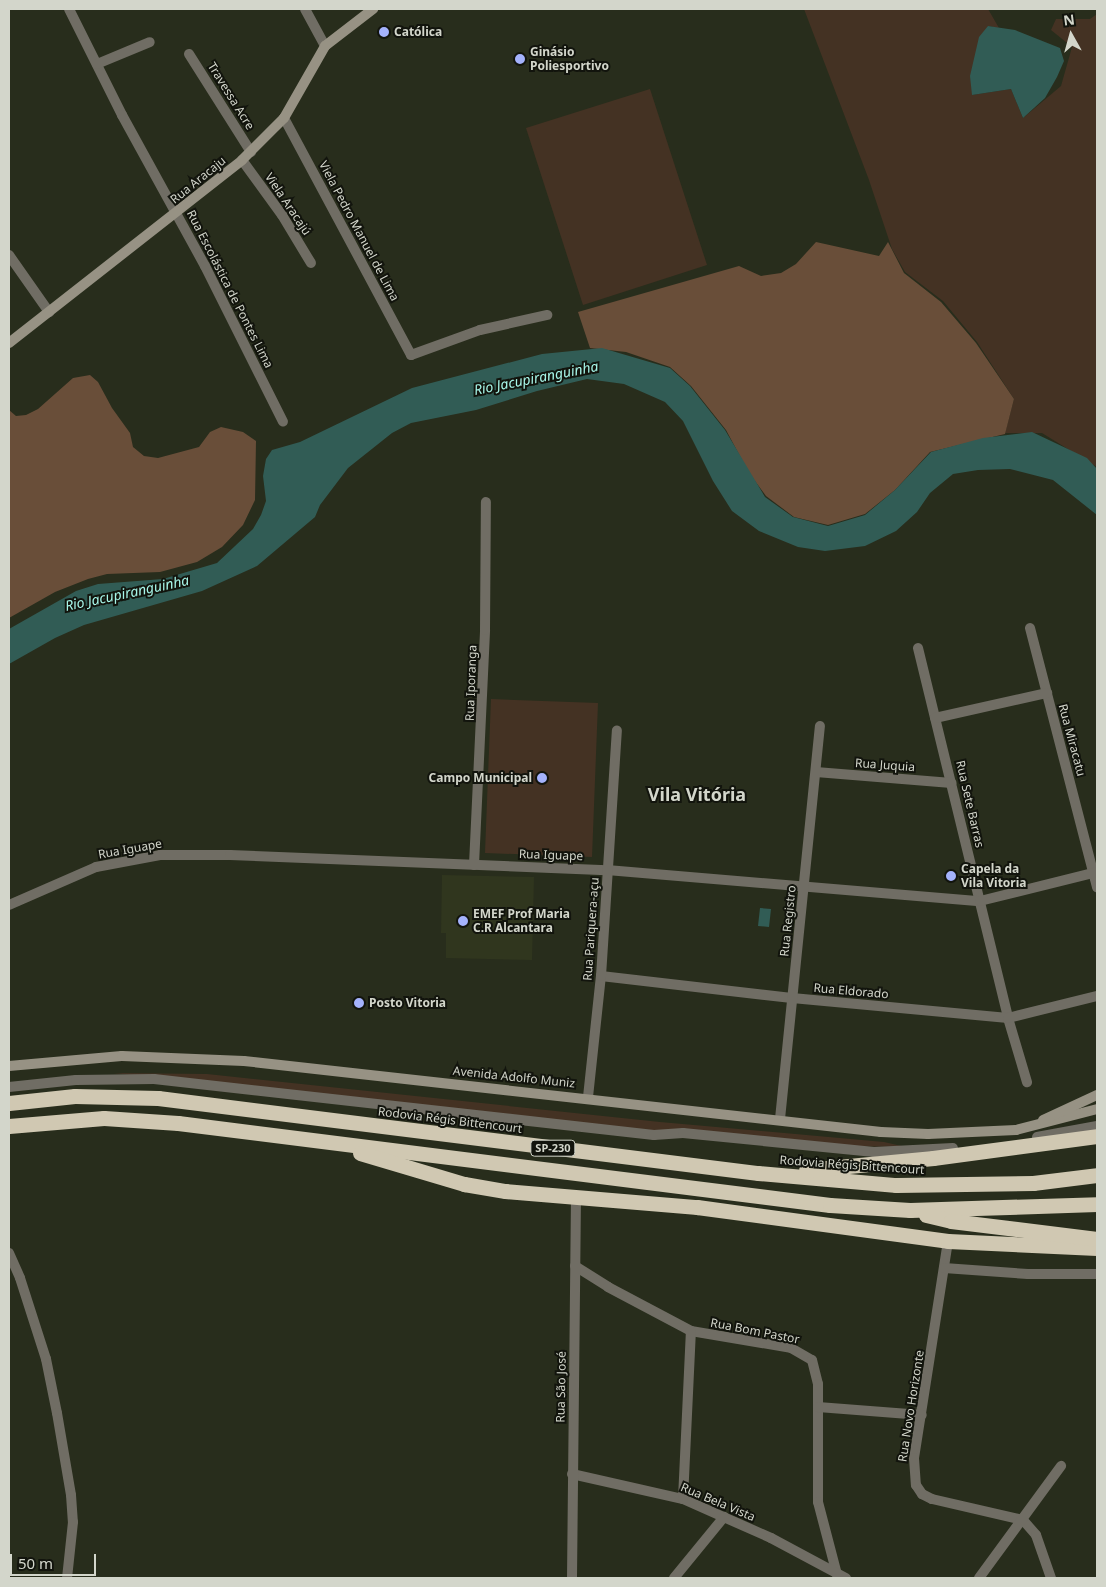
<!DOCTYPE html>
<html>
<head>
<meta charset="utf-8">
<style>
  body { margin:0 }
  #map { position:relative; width:1106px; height:1587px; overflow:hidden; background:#282d1c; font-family:"Noto Sans",sans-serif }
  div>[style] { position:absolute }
  .built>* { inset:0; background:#30361e }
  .green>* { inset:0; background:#443223 }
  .forest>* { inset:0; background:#694e39 }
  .water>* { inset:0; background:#315c55 }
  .street>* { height:10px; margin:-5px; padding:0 5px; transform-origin:5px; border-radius:5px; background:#706d64 }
  .secondary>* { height:10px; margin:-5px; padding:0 5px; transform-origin:5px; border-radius:5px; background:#979284 }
  .highway>* { height:15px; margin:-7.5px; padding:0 7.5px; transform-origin:7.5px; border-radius:7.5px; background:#d0c8b2 }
  .dots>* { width:14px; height:14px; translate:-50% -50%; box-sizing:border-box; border:2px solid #12140d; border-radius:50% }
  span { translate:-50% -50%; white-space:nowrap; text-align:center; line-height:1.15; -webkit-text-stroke:4px #12140d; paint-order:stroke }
  .shield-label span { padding:1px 4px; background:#12140d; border:1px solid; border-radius:4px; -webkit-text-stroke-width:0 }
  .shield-label { font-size:11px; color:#d3d6cb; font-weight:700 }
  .poi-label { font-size:12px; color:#d3d6cb; font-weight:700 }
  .left { translate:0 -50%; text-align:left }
  .right { translate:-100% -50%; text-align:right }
  .street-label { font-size:12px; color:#d3d6cb }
  .water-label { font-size:14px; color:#a7f6e9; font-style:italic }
  .district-label { font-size:18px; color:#d3d6cb; font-weight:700 }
  .frame { position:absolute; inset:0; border:10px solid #d3d6cb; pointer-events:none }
  .north { position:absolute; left:1046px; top:10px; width:50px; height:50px; -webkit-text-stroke:4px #12140d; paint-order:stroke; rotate:353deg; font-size:14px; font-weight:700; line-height:20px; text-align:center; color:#d3d6cb }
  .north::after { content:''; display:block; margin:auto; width:18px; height:22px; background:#d3d6cb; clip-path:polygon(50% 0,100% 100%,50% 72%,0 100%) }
  .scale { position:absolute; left:10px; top:1554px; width:86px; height:22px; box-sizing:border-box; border:2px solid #d3d6cb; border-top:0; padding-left:6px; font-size:15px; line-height:18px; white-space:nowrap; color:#d3d6cb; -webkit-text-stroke:4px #12140d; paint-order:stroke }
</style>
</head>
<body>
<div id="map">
  <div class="built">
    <div style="clip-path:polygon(442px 875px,534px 877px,532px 960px,446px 958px,446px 933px,441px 933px)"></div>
  </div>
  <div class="green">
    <div style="clip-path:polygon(804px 9px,988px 9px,999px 28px,988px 26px,972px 95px,1011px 89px,1023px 118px,1061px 86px,1072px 47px,1051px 30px,1056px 19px,1090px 19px,1097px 14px,1097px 467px,1042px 433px,1005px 433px,1014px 399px,977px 342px,943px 301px,905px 272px,892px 249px,869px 180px)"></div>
    <div style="clip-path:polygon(650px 89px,707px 265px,583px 305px,526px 128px)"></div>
    <div style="clip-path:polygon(491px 699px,598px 703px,592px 857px,485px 853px)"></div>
    <div style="clip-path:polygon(114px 1073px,207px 1074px,660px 1122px,884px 1142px,906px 1147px,842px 1146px,649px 1130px)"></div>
  </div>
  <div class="forest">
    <div style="clip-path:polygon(816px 242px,879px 256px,888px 242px,904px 273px,941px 302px,976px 343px,1014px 399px,1005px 434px,930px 452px,895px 490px,865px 514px,828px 525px,794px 517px,766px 496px,749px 473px,726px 430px,691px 386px,670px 367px,626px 352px,590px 348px,578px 312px,739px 266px,761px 276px,781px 273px,796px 264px)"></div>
    <div style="clip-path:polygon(90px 375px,98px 382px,112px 408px,130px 433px,133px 447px,144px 456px,158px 458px,199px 447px,210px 432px,221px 427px,243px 432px,256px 441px,255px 500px,243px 525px,222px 547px,197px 562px,160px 572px,107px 574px,88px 579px,55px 592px,9px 618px,9px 410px,16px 416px,26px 415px,38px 409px,73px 378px)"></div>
  </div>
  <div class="water">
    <div style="clip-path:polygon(988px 26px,1015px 30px,1060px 48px,1064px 61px,1057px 77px,1045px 98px,1023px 118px,1011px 89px,972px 95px,970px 76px,979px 37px)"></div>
    <div style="clip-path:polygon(602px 348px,670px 368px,690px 386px,725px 430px,765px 497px,793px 517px,828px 526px,865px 515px,895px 490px,931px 452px,983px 438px,1032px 432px,1087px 458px,1097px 469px,1097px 515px,1053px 480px,1010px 469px,978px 470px,953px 474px,930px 493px,917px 512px,896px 531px,865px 546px,825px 551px,798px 547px,759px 531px,732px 511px,713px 481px,683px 421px,665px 402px,624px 384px,587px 379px,537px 391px,476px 410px,411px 423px,392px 433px,348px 468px,320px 505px,315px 517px,257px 566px,202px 591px,84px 625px,55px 638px,9px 664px,9px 629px,76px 591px,98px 584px,163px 579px,217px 563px,253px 529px,261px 515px,266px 501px,263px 476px,266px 459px,272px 450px,300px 442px,412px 388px,542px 354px)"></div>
    <div style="clip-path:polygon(760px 908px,771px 909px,769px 927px,758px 926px)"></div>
  </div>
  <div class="street">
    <div style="left:69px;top:9px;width:119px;rotate:63.4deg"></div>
    <div style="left:122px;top:115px;width:172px;rotate:61.2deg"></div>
    <div style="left:205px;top:266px;width:174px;rotate:63.4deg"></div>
    <div style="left:305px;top:9px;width:42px;rotate:61.6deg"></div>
    <div style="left:189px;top:54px;width:116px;rotate:57.7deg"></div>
    <div style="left:97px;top:64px;width:57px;rotate:-22.5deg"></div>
    <div style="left:284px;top:118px;width:269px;rotate:61.8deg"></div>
    <div style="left:411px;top:355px;width:73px;rotate:-19.9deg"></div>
    <div style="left:480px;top:330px;width:69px;rotate:-12.6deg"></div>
    <div style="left:242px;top:160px;width:68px;rotate:54deg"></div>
    <div style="left:282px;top:215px;width:56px;rotate:58.9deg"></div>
    <div style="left:9px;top:255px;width:70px;rotate:54.9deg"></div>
    <div style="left:1030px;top:628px;width:268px;rotate:75.5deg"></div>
    <div style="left:918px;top:648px;width:381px;rotate:76.3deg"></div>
    <div style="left:1008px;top:1018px;width:67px;rotate:73.5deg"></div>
    <div style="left:935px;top:718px;width:115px;rotate:-12.6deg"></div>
    <div style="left:816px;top:772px;width:136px;rotate:4.6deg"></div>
    <div style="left:474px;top:865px;width:235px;rotate:-87.3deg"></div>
    <div style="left:485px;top:630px;width:128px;rotate:-89.6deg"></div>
    <div style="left:9px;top:905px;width:95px;rotate:-23.6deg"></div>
    <div style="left:96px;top:867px;width:65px;rotate:-10.6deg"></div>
    <div style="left:160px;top:855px;width:70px"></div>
    <div style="left:230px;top:855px;width:377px;rotate:2.3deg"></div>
    <div style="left:607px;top:870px;width:374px;rotate:4.8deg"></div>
    <div style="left:980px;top:901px;width:121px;rotate:-13.9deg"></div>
    <div style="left:601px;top:976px;width:192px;rotate:6.6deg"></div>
    <div style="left:792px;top:998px;width:217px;rotate:5.3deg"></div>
    <div style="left:1008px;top:1018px;width:92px;rotate:-13.9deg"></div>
    <div style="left:9px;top:1087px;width:67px;rotate:-6deg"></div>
    <div style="left:76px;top:1080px;width:78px;rotate:-0.7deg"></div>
    <div style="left:154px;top:1079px;width:503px;rotate:6.39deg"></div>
    <div style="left:654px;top:1135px;width:29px;rotate:-4deg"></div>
    <div style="left:683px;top:1133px;width:192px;rotate:5.7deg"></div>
    <div style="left:874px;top:1152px;width:79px;rotate:-2.9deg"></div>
    <div style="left:588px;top:1097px;width:122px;rotate:-83.9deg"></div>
    <div style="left:601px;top:976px;width:246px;rotate:-86.3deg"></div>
    <div style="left:780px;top:1119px;width:395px;rotate:-84.2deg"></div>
    <div style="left:1037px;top:1137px;width:61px;rotate:-10.4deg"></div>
    <div style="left:948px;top:1241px;width:220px;rotate:98.9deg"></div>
    <div style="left:914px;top:1458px;width:27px;rotate:86deg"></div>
    <div style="left:916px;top:1485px;width:11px;rotate:56deg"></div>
    <div style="left:922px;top:1494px;width:11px;rotate:27deg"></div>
    <div style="left:932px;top:1499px;width:93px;rotate:13deg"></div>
    <div style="left:1023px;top:1520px;width:20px;rotate:49deg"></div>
    <div style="left:1036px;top:1535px;width:46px;rotate:70.8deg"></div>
    <div style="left:9px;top:1253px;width:27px;rotate:66deg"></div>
    <div style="left:20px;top:1278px;width:85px;rotate:72.2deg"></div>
    <div style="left:46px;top:1359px;width:55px;rotate:78.5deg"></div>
    <div style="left:57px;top:1413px;width:83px;rotate:80.3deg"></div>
    <div style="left:71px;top:1495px;width:27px;rotate:86deg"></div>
    <div style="left:73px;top:1522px;width:56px;rotate:96.1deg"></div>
    <div style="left:575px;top:1266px;width:39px;rotate:32deg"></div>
    <div style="left:608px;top:1287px;width:94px;rotate:27.9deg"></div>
    <div style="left:691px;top:1331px;width:101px;rotate:9.6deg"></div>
    <div style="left:791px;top:1348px;width:24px;rotate:30deg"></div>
    <div style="left:812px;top:1360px;width:25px;rotate:76deg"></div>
    <div style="left:818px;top:1384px;width:118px;rotate:90deg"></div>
    <div style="left:818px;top:1502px;width:79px;rotate:75.3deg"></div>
    <div style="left:944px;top:1268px;width:84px;rotate:4.1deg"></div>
    <div style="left:1028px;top:1274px;width:69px"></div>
    <div style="left:818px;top:1407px;width:104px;rotate:4.4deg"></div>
    <div style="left:572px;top:1474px;width:114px;rotate:12.7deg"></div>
    <div style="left:683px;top:1499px;width:96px;rotate:23.9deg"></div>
    <div style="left:771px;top:1538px;width:85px;rotate:28.1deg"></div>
    <div style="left:683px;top:1499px;width:168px;rotate:-87.3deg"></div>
    <div style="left:572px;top:1578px;width:381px;rotate:-89.4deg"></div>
    <div style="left:674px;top:1578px;width:79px;rotate:-50.7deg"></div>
    <div style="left:979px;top:1578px;width:139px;rotate:-53.8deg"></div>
  </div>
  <div class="secondary">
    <div style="left:9px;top:343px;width:296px;rotate:-38.1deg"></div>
    <div style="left:242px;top:160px;width:59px;rotate:-45deg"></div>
    <div style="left:284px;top:118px;width:83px;rotate:-60.3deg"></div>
    <div style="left:325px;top:46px;width:61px;rotate:-37.6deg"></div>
    <div style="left:9px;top:1066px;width:113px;rotate:-5.1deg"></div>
    <div style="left:122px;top:1056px;width:122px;rotate:2.3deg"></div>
    <div style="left:244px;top:1061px;width:641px;rotate:6.36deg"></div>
    <div style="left:881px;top:1132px;width:47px;rotate:2.4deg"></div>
    <div style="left:928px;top:1134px;width:88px;rotate:-2.6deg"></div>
    <div style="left:1016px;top:1130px;width:84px;rotate:-14.5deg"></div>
    <div style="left:1043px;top:1120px;width:60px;rotate:-24.8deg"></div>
  </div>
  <div class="highway">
    <div style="left:9px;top:1103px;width:66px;rotate:-6.1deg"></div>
    <div style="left:75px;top:1096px;width:83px;rotate:1.4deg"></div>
    <div style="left:158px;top:1098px;width:605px;rotate:7.13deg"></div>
    <div style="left:758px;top:1173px;width:139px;rotate:5deg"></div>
    <div style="left:896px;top:1185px;width:137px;rotate:-0.8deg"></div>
    <div style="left:1033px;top:1183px;width:64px;rotate:-7.1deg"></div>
    <div style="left:9px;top:1126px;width:95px;rotate:-4.8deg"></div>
    <div style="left:104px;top:1118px;width:74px;rotate:3.9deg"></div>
    <div style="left:178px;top:1123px;width:657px;rotate:7.17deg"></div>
    <div style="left:830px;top:1205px;width:80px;rotate:3.6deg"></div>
    <div style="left:910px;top:1210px;width:187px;rotate:-1.8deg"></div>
    <div style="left:360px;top:1153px;width:109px;rotate:16.6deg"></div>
    <div style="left:464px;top:1184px;width:42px;rotate:9.7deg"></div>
    <div style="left:505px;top:1191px;width:193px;rotate:4.8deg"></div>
    <div style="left:697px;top:1207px;width:253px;rotate:7.7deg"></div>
    <div style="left:948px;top:1241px;width:149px;rotate:2.7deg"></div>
    <div style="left:806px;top:1170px;width:128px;rotate:-5.4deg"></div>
    <div style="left:933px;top:1158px;width:165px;rotate:-7.6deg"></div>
    <div style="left:926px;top:1215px;width:26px;rotate:13deg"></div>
    <div style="left:951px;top:1221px;width:147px;rotate:7deg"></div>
  </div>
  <div class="dots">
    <div style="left:384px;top:32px;background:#a4b2fc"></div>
    <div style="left:520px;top:59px;background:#a4b2fc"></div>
    <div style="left:542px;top:778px;background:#a4b2fc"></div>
    <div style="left:951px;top:876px;background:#a4b2fc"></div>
    <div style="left:463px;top:921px;background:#a4b2fc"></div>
    <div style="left:359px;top:1003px;background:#a4b2fc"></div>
  </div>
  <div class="shield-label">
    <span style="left:553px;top:1148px">SP-230</span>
  </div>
  <div class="poi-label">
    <span class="left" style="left:394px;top:32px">Católica</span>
    <span class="left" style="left:530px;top:59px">Ginásio<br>Poliesportivo</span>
    <span class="right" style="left:532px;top:778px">Campo Municipal</span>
    <span class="left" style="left:961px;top:876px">Capela da<br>Vila Vitoria</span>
    <span class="left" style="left:473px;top:921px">EMEF Prof Maria<br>C.R Alcantara</span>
    <span class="left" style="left:369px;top:1003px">Posto Vitoria</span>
  </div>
  <div class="street-label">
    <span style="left:231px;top:96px;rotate:58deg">Travessa Acre</span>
    <span style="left:198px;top:180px;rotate:-39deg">Rua Aracaju</span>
    <span style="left:288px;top:204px;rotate:56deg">Viela Aracajú</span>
    <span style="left:359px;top:231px;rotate:62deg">Viela Pedro Manuel de Lima</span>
    <span style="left:230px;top:289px;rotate:63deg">Rua Escolástica de Pontes Lima</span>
    <span style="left:471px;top:683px;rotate:-88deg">Rua Iporanga</span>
    <span style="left:1072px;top:740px;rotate:75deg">Rua Miracatu</span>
    <span style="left:885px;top:765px;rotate:4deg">Rua Juquia</span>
    <span style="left:970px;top:804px;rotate:77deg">Rua Sete Barras</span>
    <span style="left:130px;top:849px;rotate:-10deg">Rua Iguape</span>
    <span style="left:551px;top:855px;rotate:2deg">Rua Iguape</span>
    <span style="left:788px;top:921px;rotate:-84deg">Rua Registro</span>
    <span style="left:591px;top:929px;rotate:-86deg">Rua Pariquera-açu</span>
    <span style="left:851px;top:991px;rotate:5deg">Rua Eldorado</span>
    <span style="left:514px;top:1077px;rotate:6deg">Avenida Adolfo Muniz</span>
    <span style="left:450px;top:1120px;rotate:7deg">Rodovia Régis Bittencourt</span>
    <span style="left:852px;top:1165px;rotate:4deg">Rodovia Régis Bittencourt</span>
    <span style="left:755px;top:1331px;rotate:11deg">Rua Bom Pastor</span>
    <span style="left:561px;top:1387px;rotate:-89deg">Rua São José</span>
    <span style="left:911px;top:1406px;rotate:-81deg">Rua Novo Horizonte</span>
    <span style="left:718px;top:1502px;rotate:23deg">Rua Bela Vista</span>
  </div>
  <div class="water-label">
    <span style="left:536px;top:378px;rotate:-11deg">Rio Jacupiranguinha</span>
    <span style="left:127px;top:593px;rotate:-12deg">Rio Jacupiranguinha</span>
  </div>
  <div class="district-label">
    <span style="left:697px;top:794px">Vila Vitória</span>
  </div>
  <div class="frame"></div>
  <div class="north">N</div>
  <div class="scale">50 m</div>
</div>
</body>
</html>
